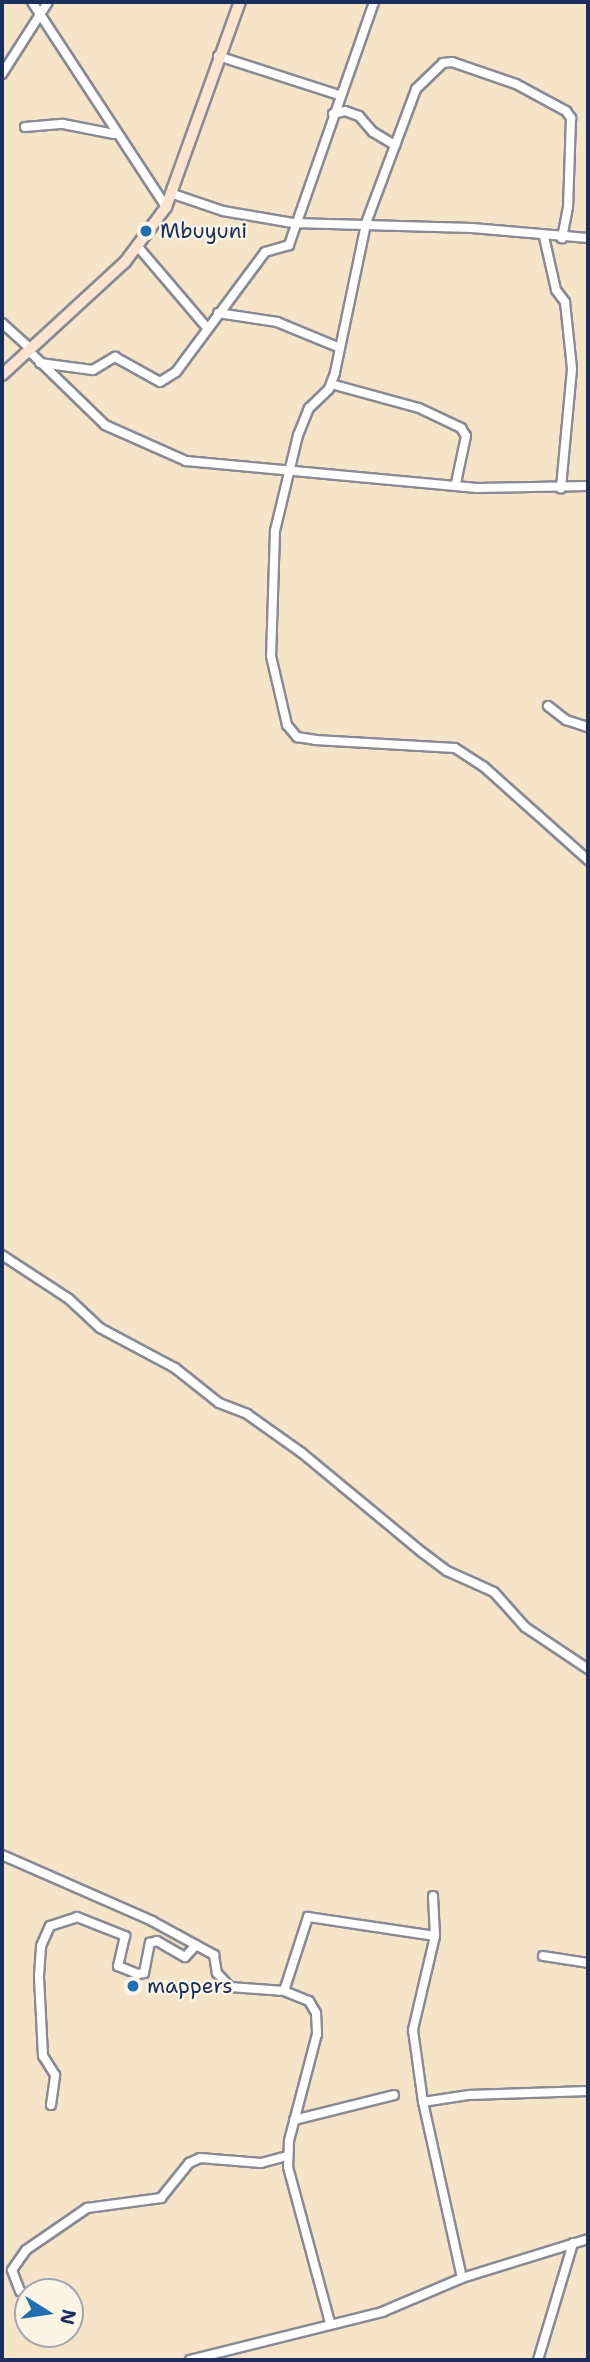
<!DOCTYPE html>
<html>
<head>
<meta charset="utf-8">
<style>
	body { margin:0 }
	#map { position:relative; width:590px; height:2362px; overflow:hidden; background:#f6e4c9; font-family:"Shantell Sans",sans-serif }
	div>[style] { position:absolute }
	.roads { filter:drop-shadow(2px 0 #888a94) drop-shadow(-2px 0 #888a94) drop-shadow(0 2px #888a94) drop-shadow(0 -2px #888a94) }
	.street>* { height:8px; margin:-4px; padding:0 4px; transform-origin:4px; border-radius:4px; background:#fff }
	.secondary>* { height:10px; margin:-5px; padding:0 5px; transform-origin:5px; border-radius:5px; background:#fde4d1 }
	.dots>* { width:19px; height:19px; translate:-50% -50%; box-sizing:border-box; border:4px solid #fcf5e5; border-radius:50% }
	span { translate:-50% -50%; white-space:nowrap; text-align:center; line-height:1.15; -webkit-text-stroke:5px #fcf5e5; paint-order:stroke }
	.poi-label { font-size:21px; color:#1b2f5e }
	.left { translate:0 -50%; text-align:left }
	.frame { position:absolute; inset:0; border:4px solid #1b2f5e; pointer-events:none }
	.north { position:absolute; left:14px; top:2278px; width:70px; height:70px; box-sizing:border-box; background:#fcf5e5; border:2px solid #a2a6af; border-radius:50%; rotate:102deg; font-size:19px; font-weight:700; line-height:28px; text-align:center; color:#1b2f5e }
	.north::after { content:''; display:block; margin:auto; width:24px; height:32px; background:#1f6fb2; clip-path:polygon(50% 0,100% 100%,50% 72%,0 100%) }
</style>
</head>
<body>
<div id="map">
	<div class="roads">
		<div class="street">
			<i style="left:32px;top:2px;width:245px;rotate:56.8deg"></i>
			<i style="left:218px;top:56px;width:127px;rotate:17.9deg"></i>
			<i style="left:2px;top:74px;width:85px;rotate:-57.4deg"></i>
			<i style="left:333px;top:114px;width:12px;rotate:-14deg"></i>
			<i style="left:345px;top:111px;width:15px;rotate:20deg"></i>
			<i style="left:359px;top:116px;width:21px;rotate:49deg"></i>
			<i style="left:373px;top:132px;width:26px;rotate:31deg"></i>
			<i style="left:25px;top:127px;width:38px;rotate:-5deg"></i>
			<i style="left:63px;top:124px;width:52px;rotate:11.1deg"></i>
			<i style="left:173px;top:194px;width:53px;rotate:18.8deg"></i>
			<i style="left:223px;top:211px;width:71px;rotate:9.7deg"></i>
			<i style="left:293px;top:223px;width:179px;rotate:1.6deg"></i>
			<i style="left:472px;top:228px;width:116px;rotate:4.9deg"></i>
			<i style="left:366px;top:223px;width:143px;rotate:-69.5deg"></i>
			<i style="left:416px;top:89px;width:37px;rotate:-44deg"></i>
			<i style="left:443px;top:63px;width:9px;rotate:-6deg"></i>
			<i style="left:452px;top:62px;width:68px;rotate:19deg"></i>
			<i style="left:516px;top:84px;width:57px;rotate:28.4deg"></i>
			<i style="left:566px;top:111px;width:9px;rotate:54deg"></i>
			<i style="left:571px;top:118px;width:89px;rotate:91.9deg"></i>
			<i style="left:568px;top:207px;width:32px;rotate:101deg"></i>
			<i style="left:366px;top:224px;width:152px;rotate:101.8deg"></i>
			<i style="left:335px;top:373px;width:17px;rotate:111deg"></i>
			<i style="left:329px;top:389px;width:28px;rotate:136deg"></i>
			<i style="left:309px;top:408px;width:29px;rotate:112deg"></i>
			<i style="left:298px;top:435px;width:99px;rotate:103.5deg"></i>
			<i style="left:275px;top:531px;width:125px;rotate:91.8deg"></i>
			<i style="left:271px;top:656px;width:71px;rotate:76.9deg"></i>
			<i style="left:287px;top:725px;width:16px;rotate:50deg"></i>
			<i style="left:297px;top:737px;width:18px;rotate:9deg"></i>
			<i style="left:315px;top:740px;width:140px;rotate:3.3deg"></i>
			<i style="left:455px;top:748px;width:35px;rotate:33deg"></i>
			<i style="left:484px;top:767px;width:140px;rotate:41.8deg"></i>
			<i style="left:544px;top:237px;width:54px;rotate:77.2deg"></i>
			<i style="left:556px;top:290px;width:15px;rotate:53deg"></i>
			<i style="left:565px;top:302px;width:67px;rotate:84deg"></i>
			<i style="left:572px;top:369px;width:120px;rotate:95.3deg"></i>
			<i style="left:139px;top:248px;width:105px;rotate:49.6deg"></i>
			<i style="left:218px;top:313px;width:60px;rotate:8.7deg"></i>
			<i style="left:277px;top:322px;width:68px;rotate:22.4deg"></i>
			<i style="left:2px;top:323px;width:38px;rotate:42deg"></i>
			<i style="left:29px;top:351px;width:106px;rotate:44.2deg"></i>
			<i style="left:105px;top:425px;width:89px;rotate:24deg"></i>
			<i style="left:186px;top:461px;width:292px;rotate:5.3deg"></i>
			<i style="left:477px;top:488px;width:111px;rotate:-1deg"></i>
			<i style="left:40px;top:363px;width:53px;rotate:7.5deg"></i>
			<i style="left:93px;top:370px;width:26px;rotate:-31deg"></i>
			<i style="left:115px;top:357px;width:51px;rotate:29.1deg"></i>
			<i style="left:160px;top:382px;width:19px;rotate:-32deg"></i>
			<i style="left:176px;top:372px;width:149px;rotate:-53.4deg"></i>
			<i style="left:265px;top:252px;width:25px;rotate:-16deg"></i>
			<i style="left:289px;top:245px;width:257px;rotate:-70.7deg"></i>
			<i style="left:331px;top:384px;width:91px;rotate:15.3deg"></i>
			<i style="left:419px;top:408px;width:47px;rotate:25.5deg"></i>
			<i style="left:461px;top:428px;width:9px;rotate:58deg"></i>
			<i style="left:466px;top:436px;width:48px;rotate:102deg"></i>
			<i style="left:548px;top:706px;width:23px;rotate:38deg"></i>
			<i style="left:566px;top:720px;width:23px;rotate:18deg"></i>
			<i style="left:2px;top:1255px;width:80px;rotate:33.3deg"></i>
			<i style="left:69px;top:1299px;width:42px;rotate:43.1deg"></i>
			<i style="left:100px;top:1328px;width:85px;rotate:28.1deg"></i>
			<i style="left:175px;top:1368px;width:56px;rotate:38.5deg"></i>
			<i style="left:219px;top:1403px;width:30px;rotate:21deg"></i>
			<i style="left:247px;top:1414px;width:67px;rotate:35.3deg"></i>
			<i style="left:302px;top:1453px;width:157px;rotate:39.6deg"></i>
			<i style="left:423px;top:1553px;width:30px;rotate:37deg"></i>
			<i style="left:447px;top:1571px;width:51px;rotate:24.1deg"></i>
			<i style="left:494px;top:1592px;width:47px;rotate:48.5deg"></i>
			<i style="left:525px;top:1627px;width:76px;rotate:33.7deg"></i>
			<i style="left:2px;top:1855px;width:164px;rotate:23.7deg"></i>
			<i style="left:152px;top:1921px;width:71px;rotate:28.7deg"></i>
			<i style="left:214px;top:1955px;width:18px;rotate:81deg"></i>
			<i style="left:217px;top:1973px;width:19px;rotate:47deg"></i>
			<i style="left:230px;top:1987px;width:54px;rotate:4.2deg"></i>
			<i style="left:284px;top:1991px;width:27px;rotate:22deg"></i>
			<i style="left:309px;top:2001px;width:14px;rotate:60deg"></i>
			<i style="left:316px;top:2013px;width:21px;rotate:87deg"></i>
			<i style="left:317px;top:2034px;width:111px;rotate:104.7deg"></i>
			<i style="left:289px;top:2141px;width:26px;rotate:92deg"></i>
			<i style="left:288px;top:2167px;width:162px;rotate:74.9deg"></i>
			<i style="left:433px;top:1896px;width:40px;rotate:87.1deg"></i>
			<i style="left:435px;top:1936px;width:97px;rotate:103.2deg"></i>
			<i style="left:413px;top:2030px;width:73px;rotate:82.1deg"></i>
			<i style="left:423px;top:2102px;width:180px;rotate:77.5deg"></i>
			<i style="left:543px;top:1956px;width:46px;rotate:8.8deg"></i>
			<i style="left:284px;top:1991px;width:78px;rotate:-72deg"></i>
			<i style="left:308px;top:1917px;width:128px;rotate:8.5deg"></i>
			<i style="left:423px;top:2102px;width:47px;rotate:-8.7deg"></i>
			<i style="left:469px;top:2095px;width:119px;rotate:-1.9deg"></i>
			<i style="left:51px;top:2105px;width:30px;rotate:-82deg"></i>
			<i style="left:55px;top:2075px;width:22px;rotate:-122deg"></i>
			<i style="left:43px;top:2056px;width:80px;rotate:-92.9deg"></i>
			<i style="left:39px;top:1976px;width:30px;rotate:-86deg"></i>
			<i style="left:41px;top:1946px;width:22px;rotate:-66deg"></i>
			<i style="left:50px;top:1926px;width:28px;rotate:-18deg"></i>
			<i style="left:77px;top:1917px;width:52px;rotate:21.6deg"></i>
			<i style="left:125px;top:1936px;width:31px;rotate:103deg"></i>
			<i style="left:118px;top:1966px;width:22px;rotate:22deg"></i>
			<i style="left:138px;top:1974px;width:6px;rotate:-9deg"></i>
			<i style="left:144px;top:1973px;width:31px;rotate:-79deg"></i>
			<i style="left:150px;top:1943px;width:7px;rotate:-16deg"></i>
			<i style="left:157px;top:1941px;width:32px;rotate:30deg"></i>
			<i style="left:185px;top:1957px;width:16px;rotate:-47deg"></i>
			<i style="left:294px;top:2120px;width:103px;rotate:-14deg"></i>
			<i style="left:28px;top:2296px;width:9px;rotate:-148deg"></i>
			<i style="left:20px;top:2291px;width:22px;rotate:-111deg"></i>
			<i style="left:12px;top:2270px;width:24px;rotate:-55deg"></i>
			<i style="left:26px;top:2250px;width:74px;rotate:-34.5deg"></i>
			<i style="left:87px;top:2208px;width:75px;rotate:-7.7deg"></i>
			<i style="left:161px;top:2198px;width:45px;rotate:-51.3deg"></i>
			<i style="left:189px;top:2163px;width:12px;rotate:-24deg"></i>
			<i style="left:200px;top:2158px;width:61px;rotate:4.7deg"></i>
			<i style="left:261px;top:2163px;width:28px;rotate:-15deg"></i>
			<i style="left:190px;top:2360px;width:198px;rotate:-14deg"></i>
			<i style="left:382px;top:2312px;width:87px;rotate:-23deg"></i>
			<i style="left:462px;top:2278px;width:132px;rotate:-17.2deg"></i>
			<i style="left:538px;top:2360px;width:122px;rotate:-73.3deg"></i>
		</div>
		<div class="secondary">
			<i style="left:2px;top:375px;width:167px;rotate:-42.6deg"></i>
			<i style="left:125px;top:262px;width:69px;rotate:-53.3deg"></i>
			<i style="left:166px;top:207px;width:218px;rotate:-70.2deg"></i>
		</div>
	</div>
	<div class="dots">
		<i style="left:146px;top:231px;background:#1f6fb2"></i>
		<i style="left:133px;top:1986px;background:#1f6fb2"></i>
	</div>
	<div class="poi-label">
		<span class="left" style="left:160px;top:231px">Mbuyuni</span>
		<span class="left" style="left:147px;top:1986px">mappers</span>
	</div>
	<div class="frame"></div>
	<div class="north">N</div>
</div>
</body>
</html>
